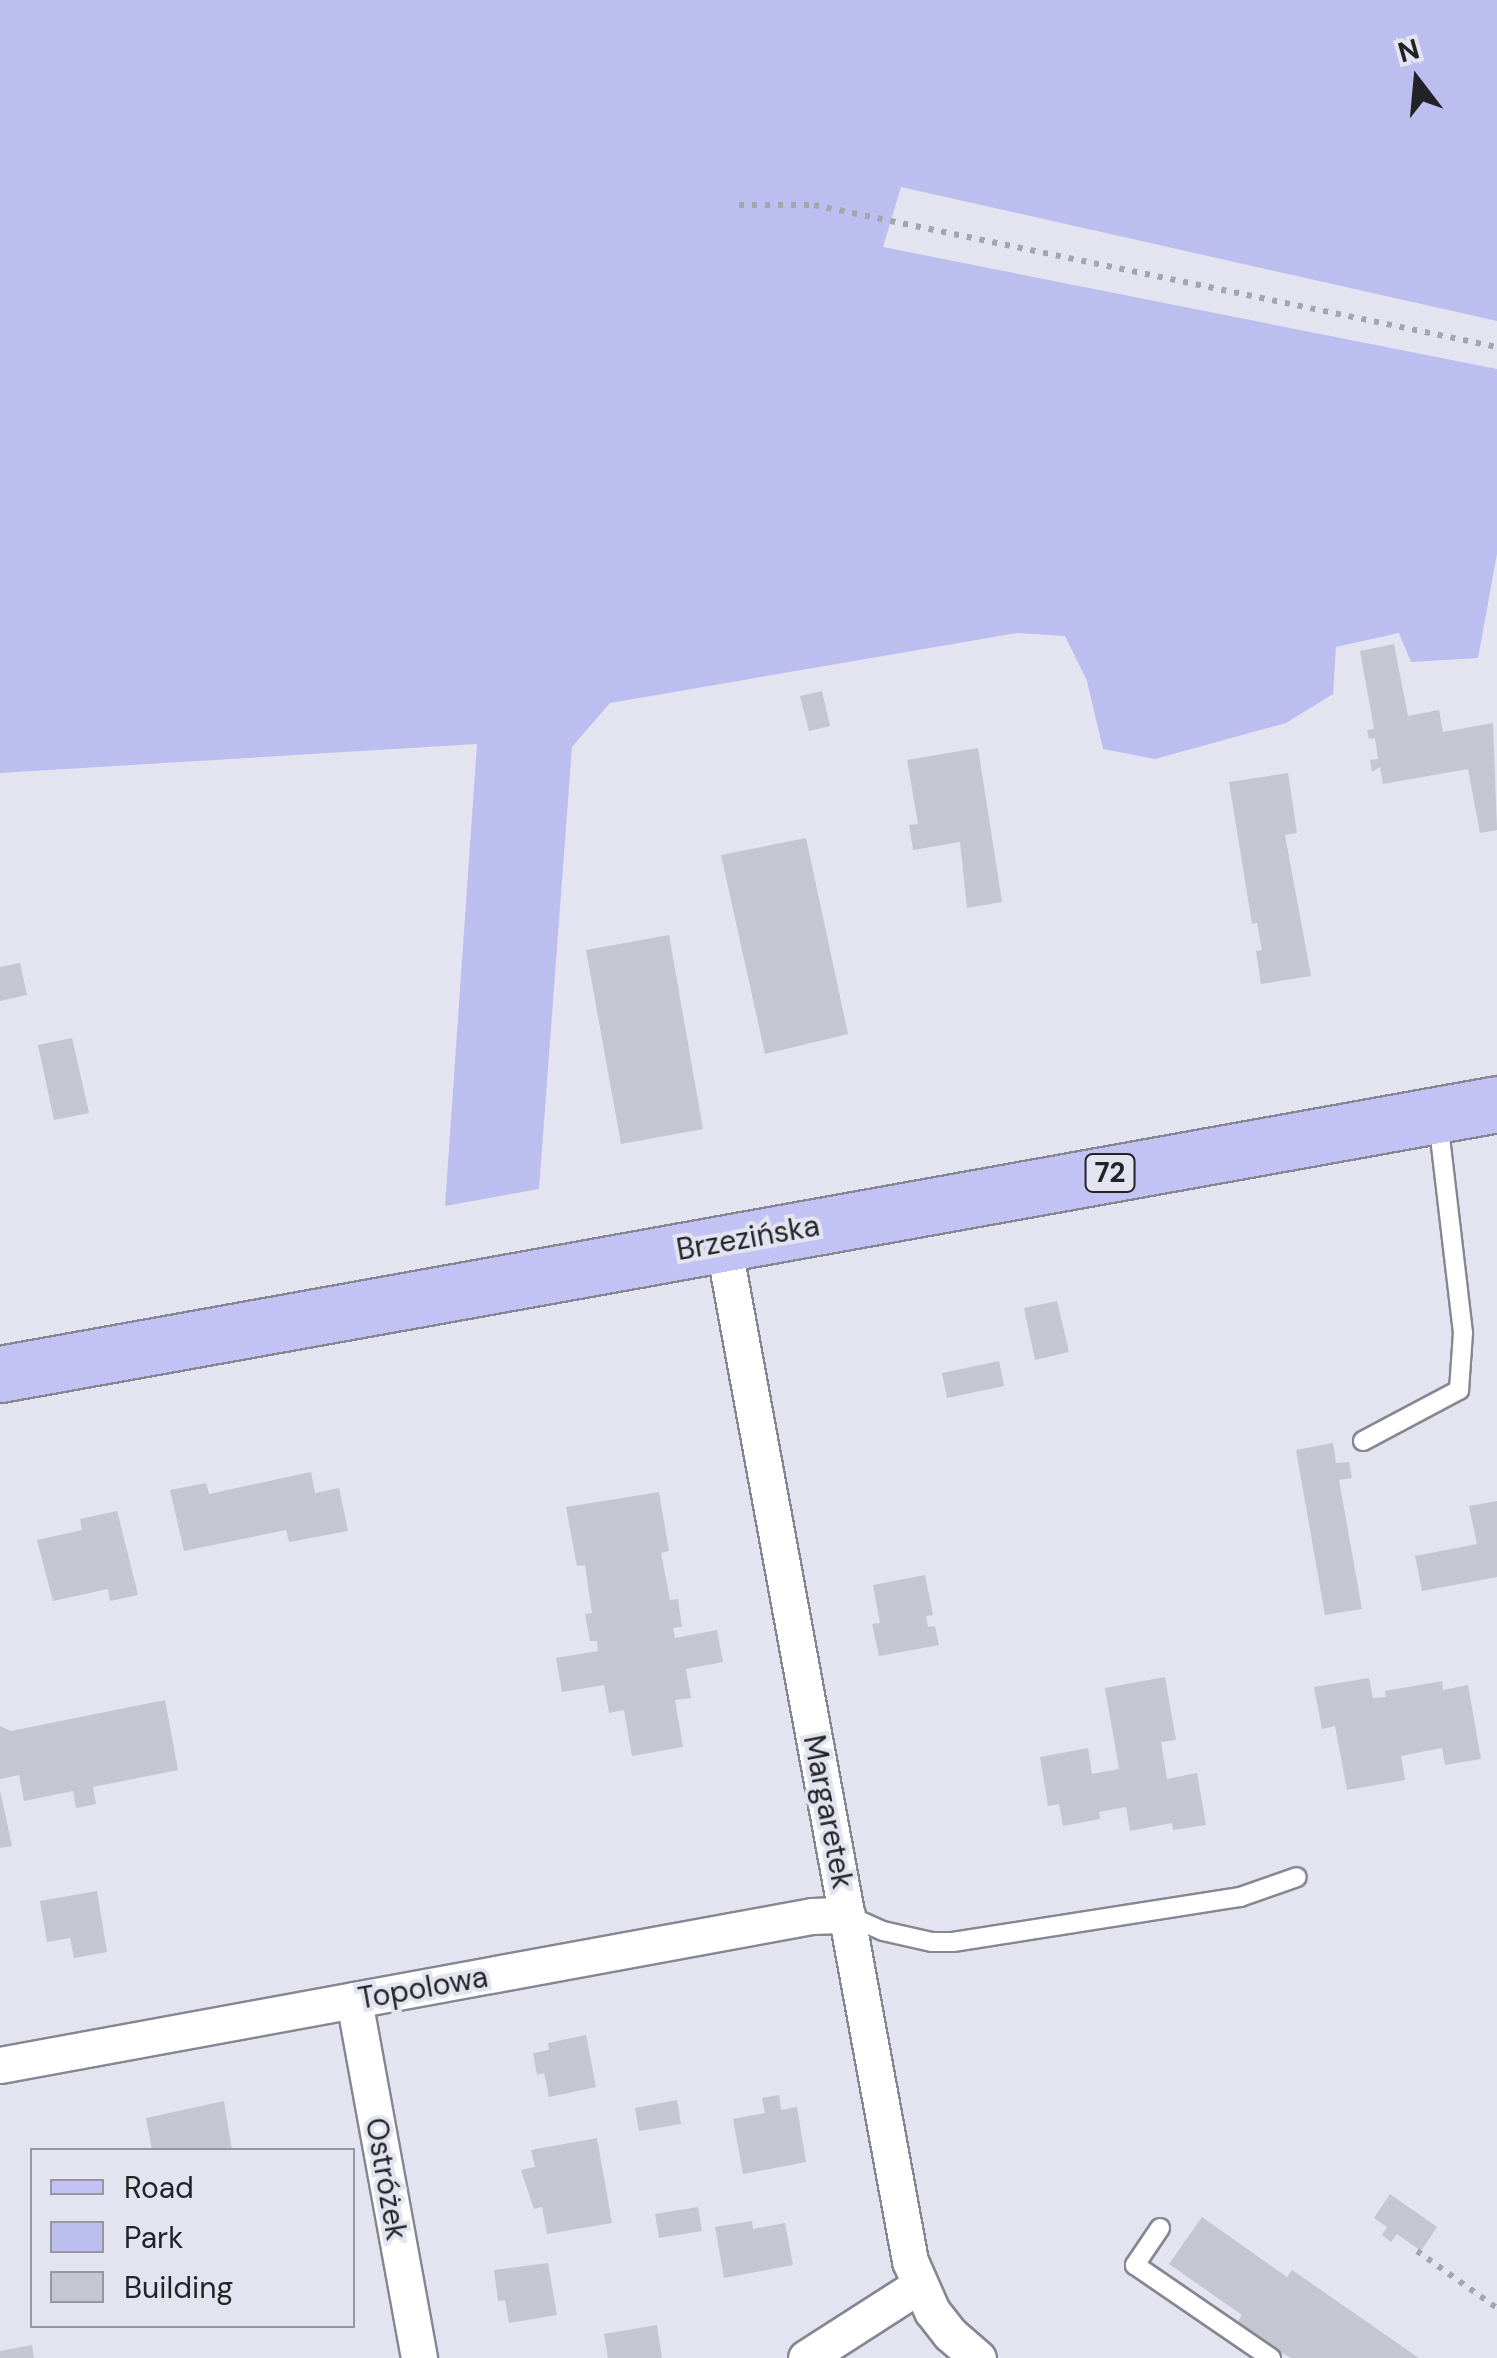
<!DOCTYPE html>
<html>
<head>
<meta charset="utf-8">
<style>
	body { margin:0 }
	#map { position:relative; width:1497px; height:2358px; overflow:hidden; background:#e3e4f0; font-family:"DM Sans",sans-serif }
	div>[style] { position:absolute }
	.green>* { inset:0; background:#bdbef0 }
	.building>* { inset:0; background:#c5c6d2 }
	.path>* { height:6px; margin-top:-3px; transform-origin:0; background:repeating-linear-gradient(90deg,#a4a5ae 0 5px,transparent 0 13px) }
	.roads { filter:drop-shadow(2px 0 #878793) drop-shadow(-2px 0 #878793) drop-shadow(0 2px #878793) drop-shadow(0 -2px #878793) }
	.lane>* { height:18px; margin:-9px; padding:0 9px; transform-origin:9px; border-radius:9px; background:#fff }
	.street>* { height:35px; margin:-17.5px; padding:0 17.5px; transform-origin:17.5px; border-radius:17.5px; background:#fff }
	.primary>* { height:55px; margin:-27.5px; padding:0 27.5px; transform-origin:27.5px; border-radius:27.5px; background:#c2c2f5 }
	span { translate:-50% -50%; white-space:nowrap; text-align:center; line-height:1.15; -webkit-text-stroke:8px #e3e4f0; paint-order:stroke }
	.shield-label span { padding:2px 8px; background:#e3e4f0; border:2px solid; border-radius:8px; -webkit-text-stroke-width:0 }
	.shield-label { font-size:28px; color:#232327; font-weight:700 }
	.street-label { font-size:30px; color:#232327 }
	.legend { position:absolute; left:30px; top:2148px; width:325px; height:180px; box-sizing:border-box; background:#e3e4f0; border:2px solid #9697a0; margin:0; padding:12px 18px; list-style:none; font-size:30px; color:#232327 }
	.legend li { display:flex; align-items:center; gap:20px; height:50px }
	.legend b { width:50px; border:2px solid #9697a0 }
	.north { position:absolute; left:1367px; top:30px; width:100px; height:100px; -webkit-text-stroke:8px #e3e4f0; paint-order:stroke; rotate:344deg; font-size:28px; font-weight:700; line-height:40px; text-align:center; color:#232327 }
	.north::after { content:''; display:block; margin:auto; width:35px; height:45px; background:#232327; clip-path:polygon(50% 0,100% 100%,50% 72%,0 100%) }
</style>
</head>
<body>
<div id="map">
	<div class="green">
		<i style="clip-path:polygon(0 0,1497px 0,1497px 321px,901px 187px,883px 247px,1497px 369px,1497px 554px,1478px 658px,1411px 662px,1399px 633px,1336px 647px,1333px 694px,1286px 723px,1155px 759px,1103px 749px,1087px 681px,1065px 636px,1017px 633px,610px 703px,572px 747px,539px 1189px,445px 1206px,477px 744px,0 773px)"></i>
	</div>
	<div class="building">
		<i style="clip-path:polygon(1394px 644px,1408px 716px,1439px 710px,1443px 732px,1493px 723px,1497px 830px,1480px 833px,1468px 769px,1383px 784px,1380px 767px,1372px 772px,1370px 760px,1378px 759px,1375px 738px,1369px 739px,1367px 730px,1374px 729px,1360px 651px)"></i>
		<i style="clip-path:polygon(822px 691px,830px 726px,809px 731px,800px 696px)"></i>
		<i style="clip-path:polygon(978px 748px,1002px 902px,967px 908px,960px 842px,913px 850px,909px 825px,918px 824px,907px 760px)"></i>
		<i style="clip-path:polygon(1288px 773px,1297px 833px,1285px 835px,1311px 976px,1261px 984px,1256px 951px,1262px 950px,1257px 923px,1252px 924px,1229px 782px)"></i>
		<i style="clip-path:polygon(806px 838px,848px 1034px,765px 1054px,721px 855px)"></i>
		<i style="clip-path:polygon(669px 935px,703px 1129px,621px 1144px,586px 950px)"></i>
		<i style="clip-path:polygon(20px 963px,27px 995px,0 1001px,0 967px)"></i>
		<i style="clip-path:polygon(72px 1038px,89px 1113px,54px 1120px,38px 1045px)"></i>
		<i style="clip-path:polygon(1057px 1301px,1069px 1352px,1035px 1360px,1024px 1308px)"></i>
		<i style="clip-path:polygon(999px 1361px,1004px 1386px,947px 1398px,942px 1373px)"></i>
		<i style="clip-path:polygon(1333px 1443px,1336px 1463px,1349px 1462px,1352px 1478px,1339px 1480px,1362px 1609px,1325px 1615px,1296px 1450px)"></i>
		<i style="clip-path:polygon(311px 1472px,315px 1493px,339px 1488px,348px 1531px,289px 1542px,286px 1530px,184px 1551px,170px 1490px,206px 1483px,209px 1494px)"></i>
		<i style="clip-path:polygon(659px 1492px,669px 1551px,661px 1553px,670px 1600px,678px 1599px,682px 1627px,673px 1628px,675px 1638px,717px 1630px,723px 1662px,686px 1669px,691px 1698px,675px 1700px,683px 1747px,632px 1756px,624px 1710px,609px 1713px,604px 1685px,562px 1692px,556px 1658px,598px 1651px,597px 1641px,590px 1641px,585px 1614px,592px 1613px,585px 1565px,577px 1566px,566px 1507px)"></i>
		<i style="clip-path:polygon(1497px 1501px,1497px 1577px,1422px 1591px,1415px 1556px,1477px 1544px,1469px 1506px)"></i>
		<i style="clip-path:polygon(117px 1511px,138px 1595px,110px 1601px,108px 1589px,53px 1601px,37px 1540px,82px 1530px,80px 1519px)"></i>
		<i style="clip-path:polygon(925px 1575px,933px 1615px,926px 1616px,928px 1627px,935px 1626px,939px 1645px,879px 1656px,872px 1624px,880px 1623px,873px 1585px)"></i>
		<i style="clip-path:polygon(1165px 1677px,1176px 1740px,1161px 1742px,1167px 1779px,1197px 1773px,1206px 1825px,1173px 1830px,1172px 1823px,1130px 1831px,1126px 1807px,1099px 1812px,1100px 1819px,1063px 1826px,1059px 1804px,1048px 1806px,1040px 1757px,1088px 1748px,1092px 1774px,1119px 1769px,1105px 1688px)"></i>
		<i style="clip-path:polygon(1369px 1678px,1373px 1698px,1386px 1697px,1385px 1691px,1442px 1681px,1443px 1690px,1468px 1685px,1481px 1759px,1445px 1765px,1442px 1748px,1401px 1756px,1405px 1780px,1347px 1790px,1335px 1726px,1322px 1729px,1314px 1687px)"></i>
		<i style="clip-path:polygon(165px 1700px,178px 1770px,93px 1787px,96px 1804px,76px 1808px,73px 1791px,24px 1801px,19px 1775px,0 1779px,0 1726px,11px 1731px)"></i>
		<i style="clip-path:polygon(0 1790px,12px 1846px,0 1848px)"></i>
		<i style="clip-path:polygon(97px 1891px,107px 1952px,74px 1958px,70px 1938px,47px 1942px,40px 1901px)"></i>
		<i style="clip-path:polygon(586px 2035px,596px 2087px,549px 2097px,544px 2073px,537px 2075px,533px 2053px,549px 2050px,548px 2043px)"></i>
		<i style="clip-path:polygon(779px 2095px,781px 2110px,797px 2107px,806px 2162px,743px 2174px,733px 2119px,765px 2113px,762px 2098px)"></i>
		<i style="clip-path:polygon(677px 2100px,681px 2124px,639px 2131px,635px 2108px)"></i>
		<i style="clip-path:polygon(224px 2101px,232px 2150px,152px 2150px,146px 2118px)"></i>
		<i style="clip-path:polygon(597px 2138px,612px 2223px,547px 2234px,542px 2207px,534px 2209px,521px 2170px,535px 2167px,531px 2150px)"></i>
		<i style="clip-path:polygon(1390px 2194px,1437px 2227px,1421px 2251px,1397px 2234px,1391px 2242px,1382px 2235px,1387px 2227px,1374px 2218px)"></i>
		<i style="clip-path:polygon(698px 2207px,702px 2231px,659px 2238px,655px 2214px)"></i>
		<i style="clip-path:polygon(1202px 2217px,1287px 2277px,1292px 2270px,1419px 2358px,1291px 2358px,1250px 2334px,1236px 2324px,1242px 2315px,1169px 2264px)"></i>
		<i style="clip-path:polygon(752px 2221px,753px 2229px,785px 2223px,793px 2265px,724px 2278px,715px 2227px)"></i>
		<i style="clip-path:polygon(548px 2263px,557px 2315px,509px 2323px,505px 2300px,498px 2301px,494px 2270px)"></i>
		<i style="clip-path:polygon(657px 2325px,662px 2358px,608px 2358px,604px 2334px)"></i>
		<i style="clip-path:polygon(32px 2345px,34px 2358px,0 2358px,0 2351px)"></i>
	</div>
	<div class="path">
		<i style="left:739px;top:205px;width:75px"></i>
		<i style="left:814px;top:205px;width:698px;rotate:11.74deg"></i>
		<i style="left:1417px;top:2251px;width:98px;rotate:35.5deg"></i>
	</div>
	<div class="roads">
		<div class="lane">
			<i style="left:1363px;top:1441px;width:109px;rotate:-28deg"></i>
			<i style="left:1459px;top:1390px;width:57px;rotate:-86deg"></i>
			<i style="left:1463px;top:1333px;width:214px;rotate:-96.7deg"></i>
			<i style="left:847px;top:1915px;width:39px;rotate:24deg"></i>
			<i style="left:883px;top:1931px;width:50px;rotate:12.7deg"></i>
			<i style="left:932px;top:1942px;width:21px"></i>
			<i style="left:953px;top:1942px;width:291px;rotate:-8.9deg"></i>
			<i style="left:1240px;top:1897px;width:60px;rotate:-19.3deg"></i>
			<i style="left:1160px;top:2228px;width:45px;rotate:124deg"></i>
			<i style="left:1135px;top:2265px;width:165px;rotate:34.4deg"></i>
		</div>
		<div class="street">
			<i style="left:723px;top:1243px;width:1035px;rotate:79.59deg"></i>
			<i style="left:910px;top:2261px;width:55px;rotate:66.3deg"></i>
			<i style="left:932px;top:2311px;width:29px;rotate:52deg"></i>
			<i style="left:950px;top:2334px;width:37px;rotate:41deg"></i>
			<i style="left:354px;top:2000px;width:364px;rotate:79.7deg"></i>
			<i style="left:0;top:2065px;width:826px;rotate:-10.4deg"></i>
			<i style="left:812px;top:1916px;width:35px;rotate:-2deg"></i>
			<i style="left:806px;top:2358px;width:133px;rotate:-32.7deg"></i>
		</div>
		<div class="primary">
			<i style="left:0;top:1374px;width:1521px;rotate:-10.22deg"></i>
		</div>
	</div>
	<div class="shield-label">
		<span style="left:1110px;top:1173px">72</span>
	</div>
	<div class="street-label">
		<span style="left:748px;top:1238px;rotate:-10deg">Brzezińska</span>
		<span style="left:828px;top:1812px;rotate:79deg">Margaretek</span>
		<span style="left:423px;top:1988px;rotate:-10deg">Topolowa</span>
		<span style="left:386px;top:2179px;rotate:80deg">Ostróżek</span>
	</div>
	<ul class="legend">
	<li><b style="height:12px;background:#c2c2f5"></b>Road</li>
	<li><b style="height:28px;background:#bdbef0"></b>Park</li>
	<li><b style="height:28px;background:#c5c6d2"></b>Building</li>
	</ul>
	<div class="north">N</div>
</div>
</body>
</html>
